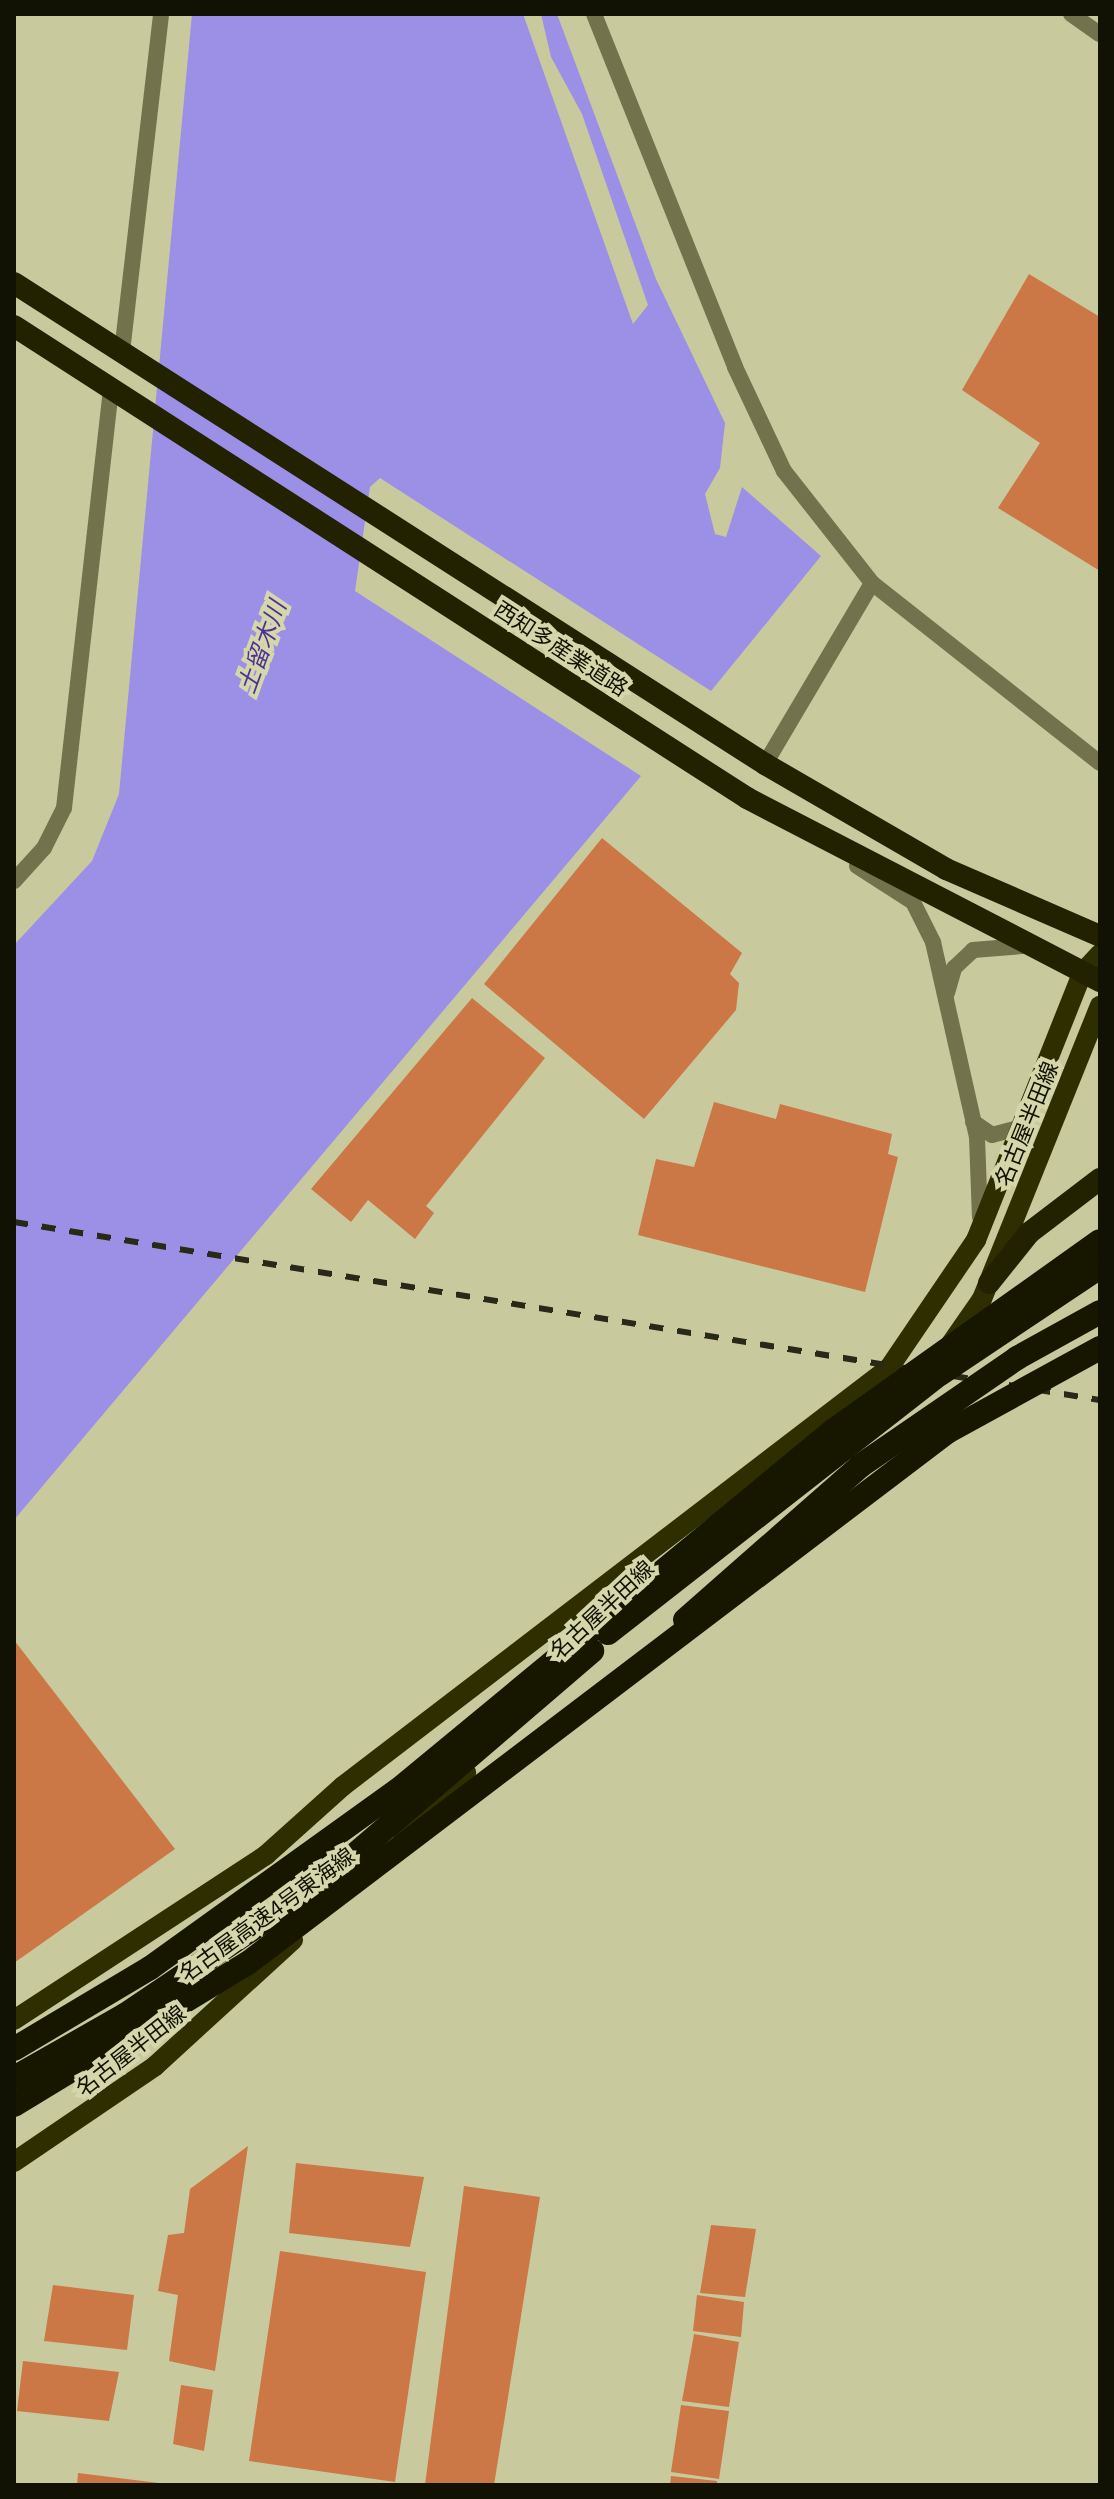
<!DOCTYPE html>
<html>
<head>
<meta charset="utf-8">
<style>
	body { margin:0 }
	#map { position:relative; width:1114px; height:2499px; overflow:hidden; background:#c8ca9e; font-family:Arial,"Noto Sans JP",sans-serif }
	div>[style] { position:absolute }
	.water>* { inset:0; background:#9c90e6 }
	.building>* { inset:0; background:#cb7746 }
	.minor>* { height:16px; margin:-8px; padding:0 8px; transform-origin:8px; border-radius:8px; background:#72734c }
	.tertiary>* { height:16px; margin:-8px; padding:0 8px; transform-origin:8px; border-radius:8px; background:#72734c }
	.primary>* { height:20px; margin:-10px; padding:0 10px; transform-origin:10px; border-radius:10px; background:#2e2e00 }
	.trunk>* { height:22px; margin:-11px; padding:0 11px; transform-origin:11px; border-radius:11px; background:#220 }
	.motorway>* { height:24px; margin:-12px; padding:0 12px; transform-origin:12px; border-radius:12px; background:#171700 }
	.rail>* { height:6px; margin-top:-3px; transform-origin:0; background:repeating-linear-gradient(90deg,#282916 0 14px,transparent 0 28px) }
	.motorway-bridge>* { height:24px; margin:-12px; padding:0 12px; transform-origin:12px; border-radius:12px; background:#171700 }
	span { translate:-50% -50%; white-space:nowrap; text-align:center; line-height:1.15; -webkit-text-stroke:8px #d5d7ab; paint-order:stroke }
	.street-label { font-size:22px; color:#111203 }
	.water-label { font-size:24px; color:#4b3295; font-style:italic }
	.frame { position:absolute; inset:0; border:16px solid #111203; pointer-events:none }
</style>
</head>
<body>
<div id="map">
	<div class="water">
		<i style="clip-path:polygon(192px 14px,523px 14px,633px 324px,648px 305px,582px 114px,551px 57px,541px 14px,557px 14px,656px 279px,725px 423px,720px 468px,705px 494px,715px 534px,726px 537px,742px 487px,821px 556px,711px 691px,380px 478px,370px 487px,355px 591px,641px 776px,14px 1520px,14px 945px,92px 861px,119px 794px)"></i>
	</div>
	<div class="building">
		<i style="clip-path:polygon(1029px 274px,1100px 317px,1100px 571px,998px 508px,1040px 443px,962px 390px)"></i>
		<i style="clip-path:polygon(602px 838px,742px 953px,730px 974px,739px 983px,736px 1010px,644px 1119px,484px 984px)"></i>
		<i style="clip-path:polygon(472px 998px,545px 1058px,426px 1206px,434px 1213px,415px 1239px,368px 1200px,351px 1222px,311px 1189px)"></i>
		<i style="clip-path:polygon(714px 1102px,776px 1119px,780px 1104px,892px 1134px,888px 1154px,898px 1157px,865px 1292px,638px 1235px,656px 1159px,694px 1167px)"></i>
		<i style="clip-path:polygon(14px 1640px,175px 1849px,14px 1963px)"></i>
		<i style="clip-path:polygon(248px 2146px,215px 2371px,169px 2361px,178px 2295px,158px 2291px,168px 2235px,184px 2233px,190px 2189px)"></i>
		<i style="clip-path:polygon(296px 2163px,424px 2177px,410px 2247px,289px 2233px)"></i>
		<i style="clip-path:polygon(464px 2186px,540px 2197px,494px 2485px,425px 2485px)"></i>
		<i style="clip-path:polygon(711px 2225px,756px 2229px,745px 2297px,700px 2293px)"></i>
		<i style="clip-path:polygon(280px 2251px,426px 2272px,395px 2482px,249px 2461px)"></i>
		<i style="clip-path:polygon(53px 2285px,134px 2295px,127px 2350px,44px 2341px)"></i>
		<i style="clip-path:polygon(697px 2295px,744px 2302px,741px 2337px,693px 2331px)"></i>
		<i style="clip-path:polygon(694px 2334px,739px 2342px,729px 2407px,682px 2401px)"></i>
		<i style="clip-path:polygon(23px 2361px,119px 2372px,109px 2421px,17px 2411px)"></i>
		<i style="clip-path:polygon(181px 2385px,213px 2390px,204px 2451px,173px 2444px)"></i>
		<i style="clip-path:polygon(681px 2405px,729px 2411px,719px 2479px,671px 2472px)"></i>
		<i style="clip-path:polygon(78px 2473px,159px 2483px,158px 2485px,77px 2485px)"></i>
		<i style="clip-path:polygon(671px 2476px,717px 2481px,717px 2485px,670px 2485px)"></i>
	</div>
	<div class="minor">
		<i style="left:594px;top:14px;width:380px;rotate:68.2deg"></i>
		<i style="left:735px;top:367px;width:115px;rotate:64.8deg"></i>
		<i style="left:784px;top:471px;width:142px;rotate:51.8deg"></i>
		<i style="left:872px;top:583px;width:290px;rotate:38.3deg"></i>
		<i style="left:1071px;top:14px;width:35px;rotate:35deg"></i>
		<i style="left:122px;top:352px;width:340px;rotate:-83.4deg"></i>
		<i style="left:765px;top:764px;width:210px;rotate:-59.4deg"></i>
		<i style="left:14px;top:881px;width:45px;rotate:-47.7deg"></i>
		<i style="left:44px;top:848px;width:45px;rotate:-63.4deg"></i>
		<i style="left:64px;top:808px;width:422px;rotate:-83.6deg"></i>
	</div>
	<div class="tertiary">
		<i style="left:857px;top:866px;width:67px;rotate:32.7deg"></i>
		<i style="left:913px;top:902px;width:45px;rotate:63.4deg"></i>
		<i style="left:933px;top:942px;width:200px;rotate:77.3deg"></i>
		<i style="left:977px;top:1137px;width:80px;rotate:87.9deg"></i>
		<i style="left:947px;top:993px;width:26px;rotate:-74deg"></i>
		<i style="left:954px;top:968px;width:26px;rotate:-43deg"></i>
		<i style="left:973px;top:950px;width:50px;rotate:-4.6deg"></i>
		<i style="left:973px;top:1122px;width:23px;rotate:34deg"></i>
		<i style="left:992px;top:1135px;width:30px;rotate:-15deg"></i>
	</div>
	<div class="primary">
		<i style="left:950px;top:1345px;width:56px;rotate:-55.2deg"></i>
		<i style="left:982px;top:1299px;width:316px;rotate:-68.1deg"></i>
		<i style="left:403px;top:1834px;width:88px;rotate:-44.1deg"></i>
		<i style="left:14px;top:2020px;width:301px;rotate:-33.2deg"></i>
		<i style="left:266px;top:1855px;width:103px;rotate:-41.9deg"></i>
		<i style="left:343px;top:1786px;width:688px;rotate:-37.44deg"></i>
		<i style="left:889px;top:1368px;width:155px;rotate:-55.8deg"></i>
		<i style="left:976px;top:1240px;width:287px;rotate:-68.3deg"></i>
		<i style="left:1082px;top:973px;width:26px;rotate:-47deg"></i>
		<i style="left:14px;top:2162px;width:171px;rotate:-34.2deg"></i>
		<i style="left:155px;top:2066px;width:187px;rotate:-42.4deg"></i>
	</div>
	<div class="trunk">
		<i style="left:14px;top:283px;width:892px;rotate:32.64deg"></i>
		<i style="left:765px;top:764px;width:209px;rotate:30.1deg"></i>
		<i style="left:946px;top:869px;width:168px;rotate:23.5deg"></i>
		<i style="left:14px;top:326px;width:872px;rotate:32.78deg"></i>
		<i style="left:747px;top:798px;width:398px;rotate:27.4deg"></i>
		<i style="left:989px;top:1283px;width:64px;rotate:-51.3deg"></i>
		<i style="left:1029px;top:1233px;width:89px;rotate:-37.3deg"></i>
	</div>
	<div class="motorway">
		<i style="left:1017px;top:1358px;width:95px;rotate:-29deg"></i>
		<i style="left:685px;top:1620px;width:233px;rotate:-41.3deg"></i>
		<i style="left:14px;top:2049px;width:158px;rotate:-30.8deg"></i>
		<i style="left:150px;top:1968px;width:305px;rotate:-35.7deg"></i>
		<i style="left:14px;top:2078px;width:128px;rotate:-29.6deg"></i>
		<i style="left:125px;top:2015px;width:241px;rotate:-34deg"></i>
		<i style="left:325px;top:1880px;width:352px;rotate:-40.6deg"></i>
	</div>
	<div class="rail">
		<i style="left:14px;top:1222px;width:1100px;rotate:9.31deg"></i>
	</div>
	<div class="motorway-bridge">
		<i style="left:860px;top:1466px;width:191px;rotate:-34.5deg"></i>
		<i style="left:608px;top:1633px;width:421px;rotate:-38deg"></i>
		<i style="left:940px;top:1374px;width:192px;rotate:-33.8deg"></i>
		<i style="left:398px;top:1790px;width:565px;rotate:-39.55deg"></i>
		<i style="left:834px;top:1430px;width:326px;rotate:-35.4deg"></i>
		<i style="left:14px;top:2105px;width:274px;rotate:-31.3deg"></i>
		<i style="left:248px;top:1963px;width:878px;rotate:-37.22deg"></i>
		<i style="left:947px;top:1432px;width:175px;rotate:-28.8deg"></i>
	</div>
	<div class="street-label">
		<span style="left:561px;top:649px;rotate:33deg">西知多産業道路</span>
		<span style="left:1027px;top:1124px;rotate:-68deg">名古屋半田線</span>
		<span style="left:602px;top:1610px;rotate:-43deg">名古屋半田線</span>
		<span style="left:267px;top:1915px;rotate:-36deg">名古屋高速4号東海線</span>
		<span style="left:131px;top:2051px;rotate:-38deg">名古屋半田線</span>
	</div>
	<div class="water-label">
		<span style="left:262px;top:647px;rotate:-70deg">土留木川</span>
	</div>
	<div class="frame"></div>
</div>
</body>
</html>
